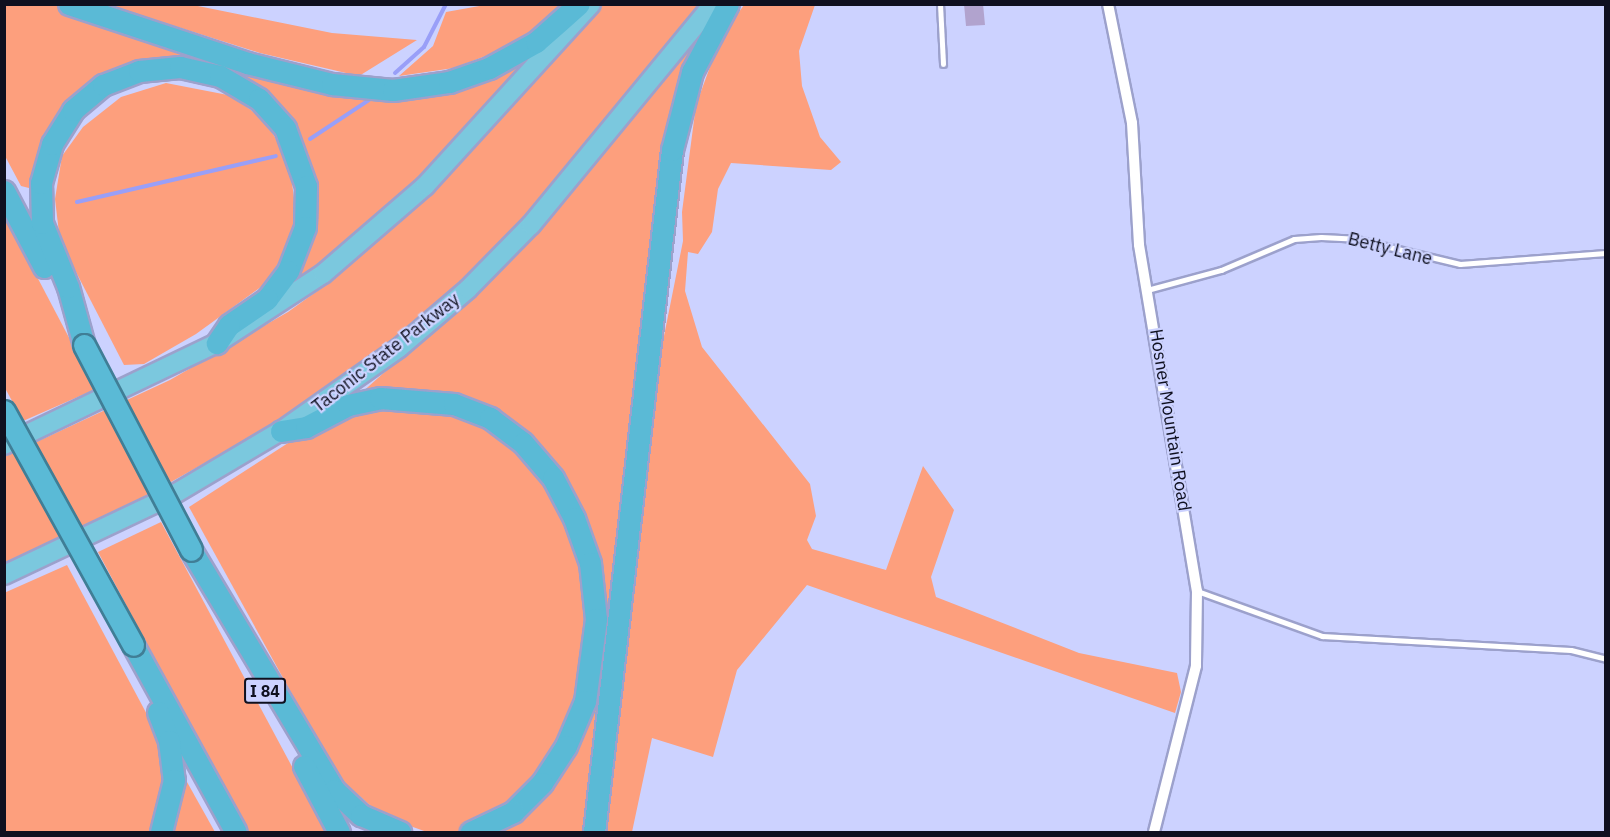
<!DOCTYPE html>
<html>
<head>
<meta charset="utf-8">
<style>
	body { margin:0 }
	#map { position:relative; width:1610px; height:837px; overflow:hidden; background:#ccd2ff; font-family:"IBM Plex Sans",sans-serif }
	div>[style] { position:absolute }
	.green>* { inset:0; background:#fd9f7d }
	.stream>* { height:4px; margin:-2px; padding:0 2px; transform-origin:2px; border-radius:2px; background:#999ff8 }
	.building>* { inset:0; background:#b1a3ce }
	.roads { filter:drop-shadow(2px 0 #9ca1cc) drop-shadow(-2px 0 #9ca1cc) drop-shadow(0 2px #9ca1cc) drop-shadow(0 -2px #9ca1cc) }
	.service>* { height:5px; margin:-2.5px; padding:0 2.5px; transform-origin:2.5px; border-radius:2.5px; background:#fff }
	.minor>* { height:10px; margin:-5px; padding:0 5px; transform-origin:5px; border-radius:5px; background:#fff }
	.trunk>* { height:18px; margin:-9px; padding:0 9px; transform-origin:9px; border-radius:9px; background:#7bc8de }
	.motorway>* { height:21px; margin:-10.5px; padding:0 10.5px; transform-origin:10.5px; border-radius:10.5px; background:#5abad6 }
	.bridges { filter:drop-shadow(2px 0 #407e96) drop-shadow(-2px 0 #407e96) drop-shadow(0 2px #407e96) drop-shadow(0 -2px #407e96) }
	.motorway-bridge>* { height:21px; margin:-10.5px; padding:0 10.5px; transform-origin:10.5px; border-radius:10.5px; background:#5abad6 }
	span { translate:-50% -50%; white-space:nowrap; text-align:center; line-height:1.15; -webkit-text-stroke:4.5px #ccd2ff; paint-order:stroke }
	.shield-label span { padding:2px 4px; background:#ccd2ff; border:2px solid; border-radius:4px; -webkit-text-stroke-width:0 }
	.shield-label { font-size:16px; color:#0f101f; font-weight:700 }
	.street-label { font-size:18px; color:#0f101f }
	.frame { position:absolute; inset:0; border:6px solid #0f101f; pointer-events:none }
</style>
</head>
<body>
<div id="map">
	<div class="green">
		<i style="clip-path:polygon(4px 5px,58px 5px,342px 91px,527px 57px,477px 121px,382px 217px,278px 299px,315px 184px,308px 153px,284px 112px,233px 73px,95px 84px,35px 183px,29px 188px,21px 186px,5px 156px)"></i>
		<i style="clip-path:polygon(108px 5px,193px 5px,332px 33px,417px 40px,359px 76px,260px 53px)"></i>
		<i style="clip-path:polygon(485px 5px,570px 5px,525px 41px,454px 68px,399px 76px,433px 46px,446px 12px)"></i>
		<i style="clip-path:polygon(603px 5px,705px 5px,549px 192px,473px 274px,361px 366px,293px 414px,92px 526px,5px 563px,4px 457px,170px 380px,288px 312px,338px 276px,470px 152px)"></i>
		<i style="clip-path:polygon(744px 5px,815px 5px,799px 51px,802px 86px,820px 137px,841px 162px,831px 170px,731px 163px,718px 189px,712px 232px,698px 254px,688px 252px,685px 291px,702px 347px,810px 484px,816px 516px,807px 540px,812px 549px,886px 570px,923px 466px,954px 510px,931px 577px,936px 597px,1079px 653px,1177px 673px,1181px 692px,1175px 713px,807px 585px,737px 670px,713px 757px,652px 738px,632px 832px,603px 832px,658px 366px,683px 241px,682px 212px,696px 105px,721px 37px)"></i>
		<i style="clip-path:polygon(716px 12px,680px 96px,589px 832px,486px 832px,518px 818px,599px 669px,573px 502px,483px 406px,435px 391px,359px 395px,523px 248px)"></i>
		<i style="clip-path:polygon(166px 83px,233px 96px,265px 121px,289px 160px,295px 206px,293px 240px,265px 284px,196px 334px,144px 364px,124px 365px,60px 241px,55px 199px,62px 156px,83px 127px,121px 97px)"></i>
		<i style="clip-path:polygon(4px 214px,96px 389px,23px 421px,5px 388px)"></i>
		<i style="clip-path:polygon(397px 402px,477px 418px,538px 466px,571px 523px,590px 608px,581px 698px,534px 784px,493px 820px,459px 831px,427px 832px,382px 816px,337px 776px,189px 507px,316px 425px,350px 409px)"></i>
		<i style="clip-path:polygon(161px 522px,327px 832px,248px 832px,236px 812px,98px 552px)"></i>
		<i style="clip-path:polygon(67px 565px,150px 720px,163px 754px,163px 806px,154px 832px,5px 832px,4px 593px)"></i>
		<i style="clip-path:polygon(181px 782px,187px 782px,215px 832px,170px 832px)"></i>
	</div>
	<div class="stream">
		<i style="left:395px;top:73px;width:39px;rotate:-42deg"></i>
		<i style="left:424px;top:47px;width:48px;rotate:-62.9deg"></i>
		<i style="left:310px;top:139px;width:71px;rotate:-33.5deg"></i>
		<i style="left:77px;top:202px;width:204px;rotate:-13deg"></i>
	</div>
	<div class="building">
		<i style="clip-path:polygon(964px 4px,983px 4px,985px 25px,966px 26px)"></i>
	</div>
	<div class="roads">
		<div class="service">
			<i style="left:940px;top:4px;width:60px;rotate:87.1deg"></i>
			<i style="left:1147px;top:290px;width:77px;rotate:-15.1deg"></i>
			<i style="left:1221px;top:270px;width:79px;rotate:-23deg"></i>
			<i style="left:1294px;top:239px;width:27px;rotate:-4deg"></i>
			<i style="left:1321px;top:237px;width:35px;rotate:3deg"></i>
			<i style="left:1356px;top:239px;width:107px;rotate:13.5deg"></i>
			<i style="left:1460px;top:264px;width:146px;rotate:-4.3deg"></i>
			<i style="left:1197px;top:591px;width:133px;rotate:19.8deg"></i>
			<i style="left:1322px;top:636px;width:249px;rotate:3.2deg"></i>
			<i style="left:1571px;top:650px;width:36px;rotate:14deg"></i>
		</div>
		<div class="minor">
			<i style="left:1108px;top:4px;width:121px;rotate:78.6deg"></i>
			<i style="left:1132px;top:123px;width:122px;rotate:86.7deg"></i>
			<i style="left:1139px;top:245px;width:351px;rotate:80.5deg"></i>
			<i style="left:1197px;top:591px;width:75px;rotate:90.8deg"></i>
			<i style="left:1196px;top:666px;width:171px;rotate:104.2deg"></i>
		</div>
		<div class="trunk">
			<i style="left:4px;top:445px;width:236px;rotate:-25.6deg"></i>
			<i style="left:217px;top:343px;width:126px;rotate:-33.1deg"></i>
			<i style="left:323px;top:274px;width:135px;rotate:-40.8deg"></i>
			<i style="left:425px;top:186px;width:246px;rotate:-47.6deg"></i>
			<i style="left:4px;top:575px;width:187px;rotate:-25.3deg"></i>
			<i style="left:173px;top:495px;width:126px;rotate:-30.7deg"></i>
			<i style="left:281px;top:431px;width:144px;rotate:-35.1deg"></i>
			<i style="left:399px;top:348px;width:91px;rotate:-40.5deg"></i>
			<i style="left:468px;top:289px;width:90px;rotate:-45.5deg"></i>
			<i style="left:531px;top:225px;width:286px;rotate:-50.5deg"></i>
		</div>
		<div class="motorway">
			<i style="left:69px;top:4px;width:188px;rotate:18.3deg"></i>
			<i style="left:247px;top:63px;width:88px;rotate:13.9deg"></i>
			<i style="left:332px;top:84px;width:61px;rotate:5.6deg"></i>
			<i style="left:393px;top:90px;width:57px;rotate:-8.1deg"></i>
			<i style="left:449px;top:82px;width:42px;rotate:-19.3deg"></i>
			<i style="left:489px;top:68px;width:54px;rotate:-29deg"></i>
			<i style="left:536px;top:42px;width:57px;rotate:-41.5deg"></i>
			<i style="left:4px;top:191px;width:86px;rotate:62.2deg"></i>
			<i style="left:84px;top:345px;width:60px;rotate:-105.4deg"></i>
			<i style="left:68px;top:287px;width:69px;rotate:-112.1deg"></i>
			<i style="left:42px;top:223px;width:40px;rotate:-91.4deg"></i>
			<i style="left:41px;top:183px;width:41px;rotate:-74.2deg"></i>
			<i style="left:52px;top:144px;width:40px;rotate:-58deg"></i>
			<i style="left:73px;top:110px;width:39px;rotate:-40deg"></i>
			<i style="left:103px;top:85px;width:39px;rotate:-21deg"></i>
			<i style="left:139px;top:71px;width:41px;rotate:-5.6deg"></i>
			<i style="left:180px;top:67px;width:41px;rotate:12.7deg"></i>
			<i style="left:220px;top:76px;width:45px;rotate:30.5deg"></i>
			<i style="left:259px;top:99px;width:39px;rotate:48deg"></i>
			<i style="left:285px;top:128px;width:62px;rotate:70.1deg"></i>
			<i style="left:306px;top:186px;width:41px;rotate:91.4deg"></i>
			<i style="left:305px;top:227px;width:47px;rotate:111.1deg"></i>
			<i style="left:288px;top:271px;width:35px;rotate:127deg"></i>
			<i style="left:267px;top:299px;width:46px;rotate:145.6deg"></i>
			<i style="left:229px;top:325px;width:22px;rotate:124deg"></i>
			<i style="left:281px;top:431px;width:25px;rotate:-9deg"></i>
			<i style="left:306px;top:427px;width:47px;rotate:-27.6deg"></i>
			<i style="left:348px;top:405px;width:33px;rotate:-12deg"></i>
			<i style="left:380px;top:398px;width:74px;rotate:4.6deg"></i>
			<i style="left:454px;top:404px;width:39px;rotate:21deg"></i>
			<i style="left:490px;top:418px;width:41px;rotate:37.1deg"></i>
			<i style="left:523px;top:443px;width:46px;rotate:49.4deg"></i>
			<i style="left:553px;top:478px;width:45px;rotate:62.3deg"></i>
			<i style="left:574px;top:518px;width:48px;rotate:70.4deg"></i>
			<i style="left:590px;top:563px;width:56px;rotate:83.9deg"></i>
			<i style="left:596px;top:619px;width:83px;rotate:97.6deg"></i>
			<i style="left:585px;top:701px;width:49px;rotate:112.9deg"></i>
			<i style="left:566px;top:746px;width:44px;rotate:123deg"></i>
			<i style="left:542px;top:783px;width:41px;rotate:135deg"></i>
			<i style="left:513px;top:812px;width:47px;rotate:154.5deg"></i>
			<i style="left:191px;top:550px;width:279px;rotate:59.2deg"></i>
			<i style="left:334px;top:790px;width:37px;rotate:43deg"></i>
			<i style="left:361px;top:815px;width:43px;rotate:23.6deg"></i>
			<i style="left:133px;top:645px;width:213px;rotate:61.2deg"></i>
			<i style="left:158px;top:712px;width:31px;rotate:69deg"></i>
			<i style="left:169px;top:741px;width:39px;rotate:83deg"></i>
			<i style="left:174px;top:780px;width:54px;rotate:104deg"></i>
			<i style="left:304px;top:766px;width:75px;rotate:62.1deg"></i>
			<i style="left:594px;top:832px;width:686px;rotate:-83.48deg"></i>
			<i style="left:672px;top:150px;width:81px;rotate:-75.6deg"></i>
			<i style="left:692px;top:72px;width:77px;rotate:-62.1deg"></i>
		</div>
	</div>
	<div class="bridges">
		<div class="motorway-bridge">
			<i style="left:84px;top:345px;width:231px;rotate:62.4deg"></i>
			<i style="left:4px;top:411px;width:267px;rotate:61.1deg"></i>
		</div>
	</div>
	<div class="shield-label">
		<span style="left:265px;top:691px">I 84</span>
	</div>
	<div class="street-label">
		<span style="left:1390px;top:249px;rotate:14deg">Betty Lane</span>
		<span style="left:386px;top:353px;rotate:-38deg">Taconic State Parkway</span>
		<span style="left:1170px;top:420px;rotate:81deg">Hosner Mountain Road</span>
	</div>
	<div class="frame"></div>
</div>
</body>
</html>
